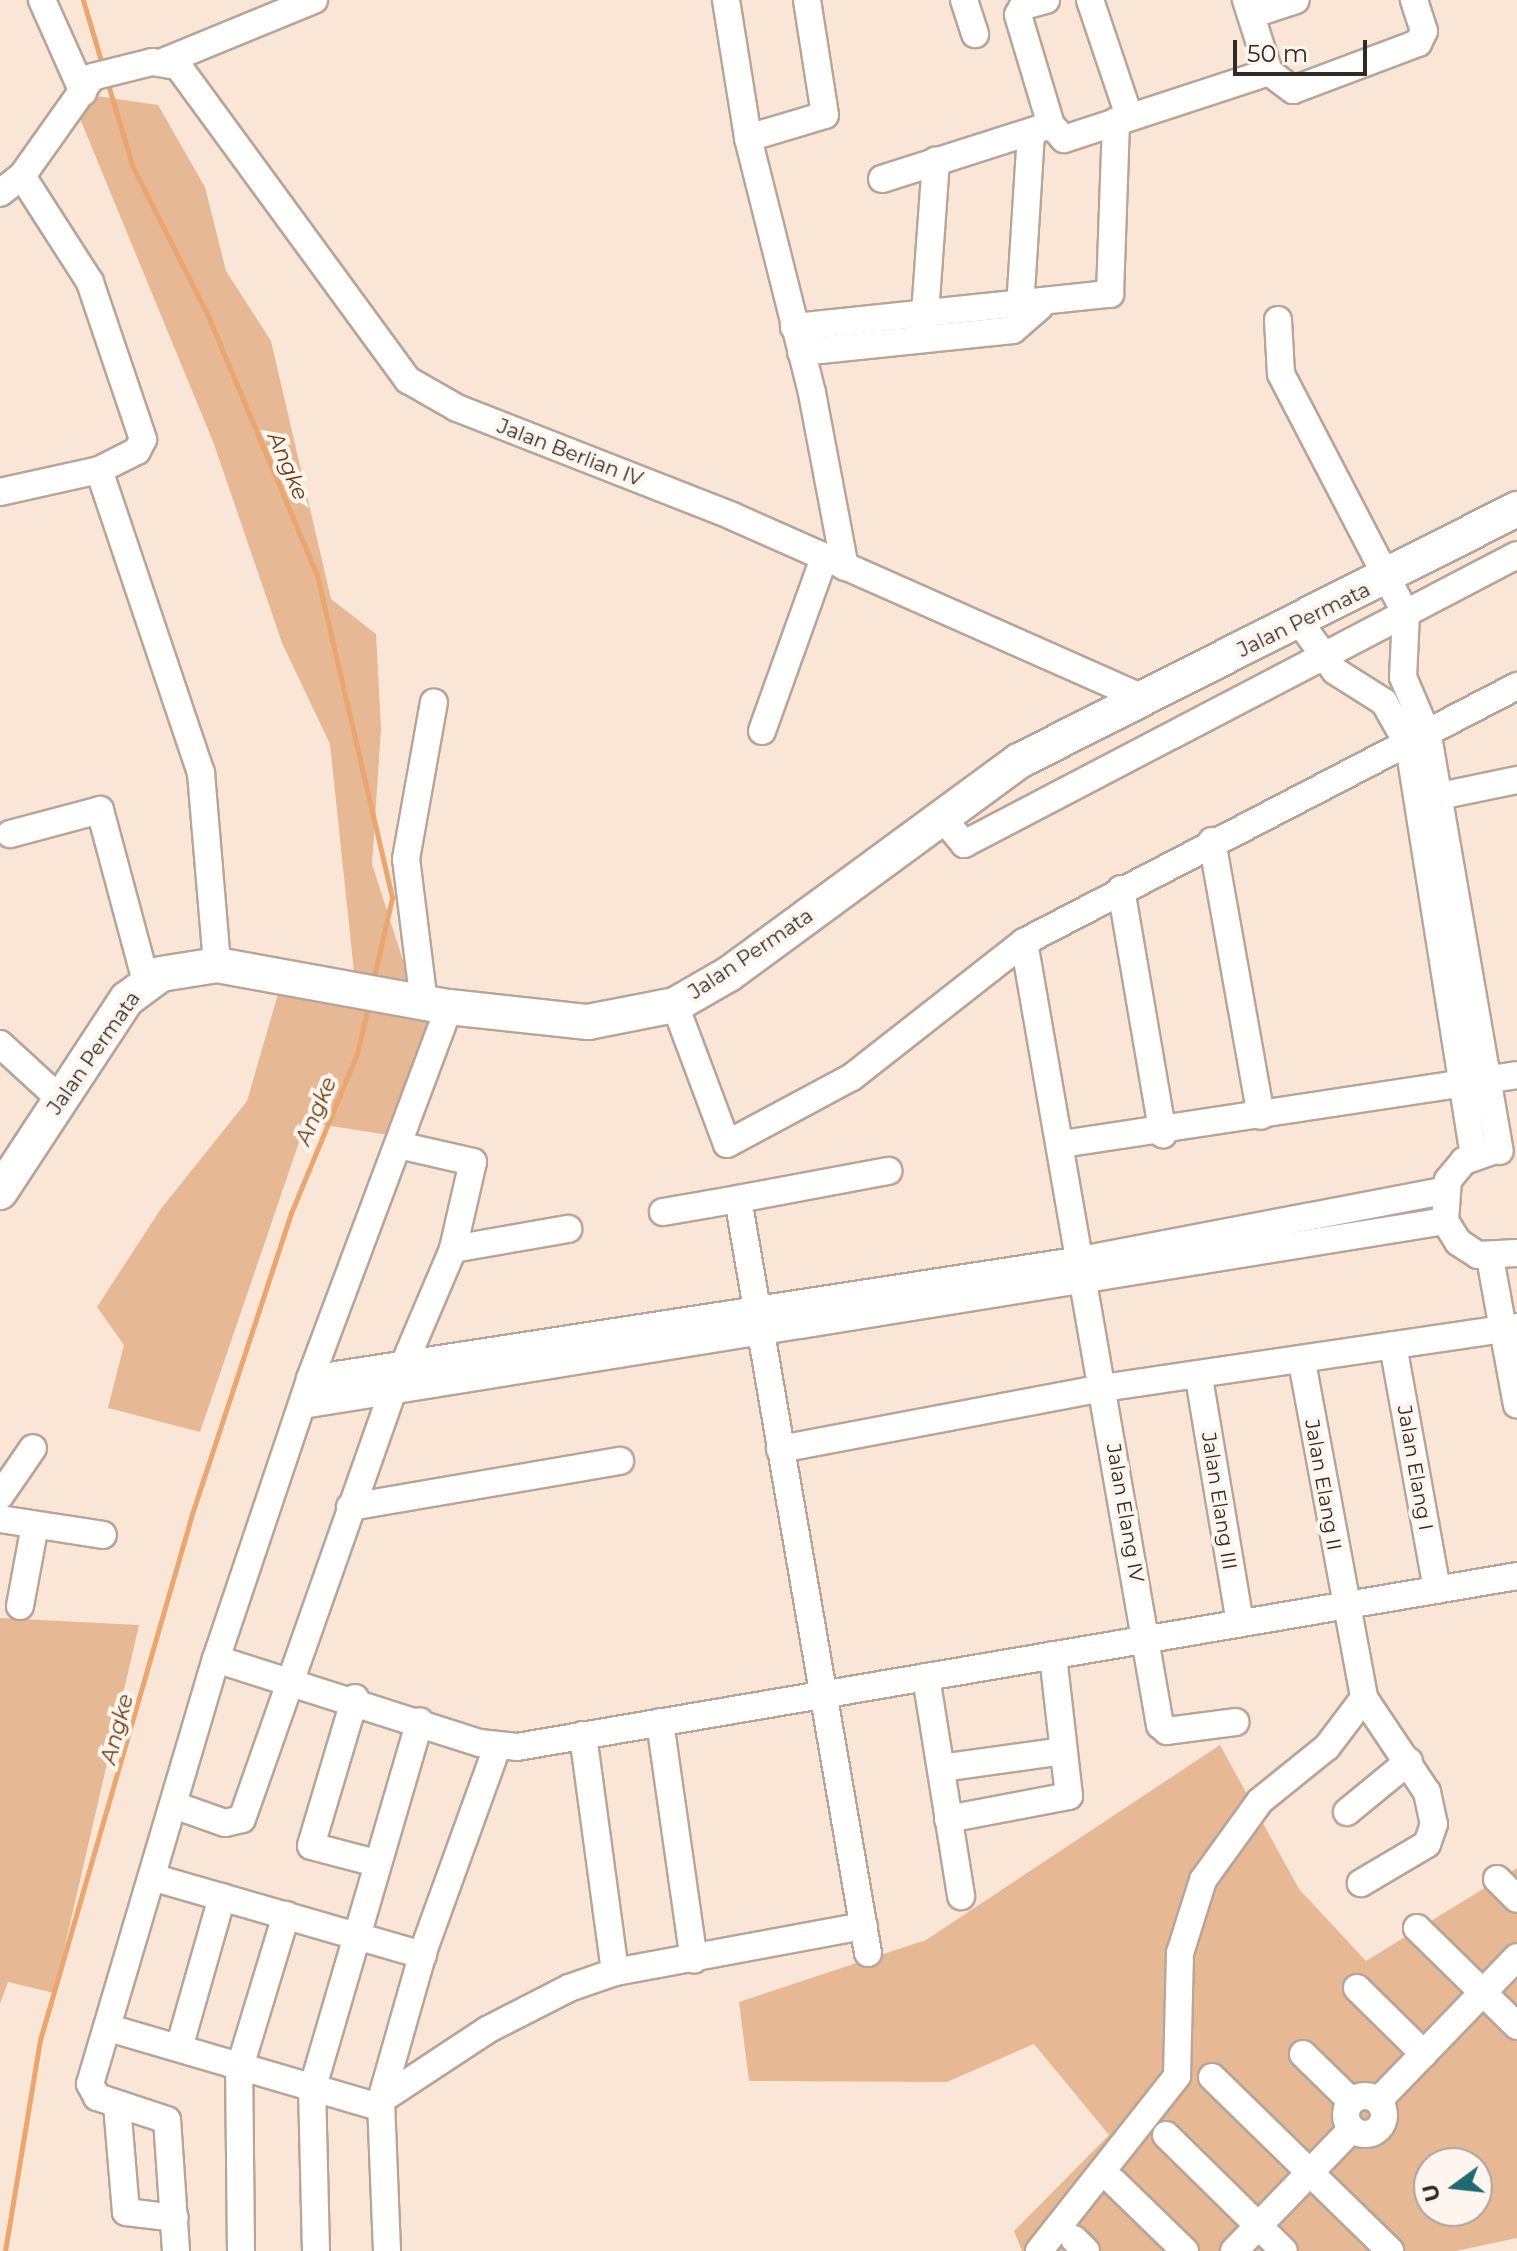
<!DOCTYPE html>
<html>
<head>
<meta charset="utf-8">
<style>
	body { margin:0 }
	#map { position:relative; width:1517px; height:2251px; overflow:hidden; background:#fae6d7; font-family:Montserrat,sans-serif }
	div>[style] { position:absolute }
	.green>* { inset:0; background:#e7b894 }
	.stream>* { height:5px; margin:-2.5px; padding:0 2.5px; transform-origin:2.5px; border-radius:2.5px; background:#eba66f }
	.roads { filter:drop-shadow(2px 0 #b8a597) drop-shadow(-2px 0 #b8a597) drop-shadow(0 2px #b8a597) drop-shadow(0 -2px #b8a597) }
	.minor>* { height:26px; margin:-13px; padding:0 13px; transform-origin:13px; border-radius:13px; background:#fff }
	.minor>.ring { margin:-13px; padding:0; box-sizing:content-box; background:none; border:26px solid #fff; border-radius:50% }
	.major>* { height:34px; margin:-17px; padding:0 17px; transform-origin:17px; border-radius:17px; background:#fff }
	span { translate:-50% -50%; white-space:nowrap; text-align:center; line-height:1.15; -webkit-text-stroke:8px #fef5ef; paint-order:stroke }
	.street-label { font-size:20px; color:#312a24 }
	.water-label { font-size:22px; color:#6a3d14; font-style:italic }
	.north { position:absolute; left:1413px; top:2147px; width:80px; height:80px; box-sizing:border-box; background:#fef5ef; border:2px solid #aca49e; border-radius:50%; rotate:255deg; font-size:22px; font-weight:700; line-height:32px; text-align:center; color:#312a24 }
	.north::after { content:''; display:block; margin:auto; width:28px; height:36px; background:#1e6973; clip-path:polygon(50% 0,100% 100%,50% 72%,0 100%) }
	.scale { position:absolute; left:1233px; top:40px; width:134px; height:36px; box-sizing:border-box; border:4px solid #312a24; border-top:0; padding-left:10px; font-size:24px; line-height:28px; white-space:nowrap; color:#312a24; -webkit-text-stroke:6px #fef5ef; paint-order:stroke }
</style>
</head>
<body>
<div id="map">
	<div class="green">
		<i style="clip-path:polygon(69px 92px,158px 105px,205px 187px,226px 271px,271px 341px,331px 599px,376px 634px,381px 729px,372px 864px,408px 976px,455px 993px,401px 1137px,306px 1122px,200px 1432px,108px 1408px,124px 1345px,97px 1307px,160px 1210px,247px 1101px,285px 970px,354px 972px,330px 744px,282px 643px,214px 444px)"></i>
		<i style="clip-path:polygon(0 1618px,139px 1625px,54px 1993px,8px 1982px,0 2004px)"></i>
		<i style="clip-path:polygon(evenodd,1220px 1745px,1299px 1889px,1366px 1961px,1517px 1868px,1517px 2238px,1456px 2251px,1022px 2251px,1014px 2231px,1109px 2135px,1034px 2044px,947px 2082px,749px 2081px,739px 2002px,926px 1940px,1220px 1745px,1429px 2163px,1477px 2163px,1477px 2211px,1429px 2211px,1429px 2163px)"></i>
	</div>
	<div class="stream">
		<i style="left:83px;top:0;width:67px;rotate:73.5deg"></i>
		<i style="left:107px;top:81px;width:88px;rotate:73.4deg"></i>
		<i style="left:132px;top:165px;width:169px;rotate:63.3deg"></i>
		<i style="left:208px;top:316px;width:281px;rotate:67.2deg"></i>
		<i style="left:317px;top:575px;width:332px;rotate:76.9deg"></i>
		<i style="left:392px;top:898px;width:85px;rotate:102.9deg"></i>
		<i style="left:5px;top:2251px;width:214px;rotate:-80.6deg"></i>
		<i style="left:40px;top:2040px;width:548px;rotate:-73.88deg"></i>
		<i style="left:192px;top:1514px;width:317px;rotate:-71.8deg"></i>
		<i style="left:291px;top:1213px;width:172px;rotate:-67.5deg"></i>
		<i style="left:357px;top:1054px;width:52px;rotate:-76.8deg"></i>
	</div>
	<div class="roads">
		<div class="minor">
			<i style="left:42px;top:0;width:101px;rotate:66deg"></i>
			<i style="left:726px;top:0;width:140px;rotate:80.9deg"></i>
			<i style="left:748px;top:138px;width:263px;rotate:75.9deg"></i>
			<i style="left:812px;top:393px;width:177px;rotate:79.3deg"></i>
			<i style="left:964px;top:0;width:36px;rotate:72deg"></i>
			<i style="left:1046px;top:0;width:24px;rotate:165deg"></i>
			<i style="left:1023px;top:6px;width:10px;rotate:119deg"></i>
			<i style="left:1018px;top:15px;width:115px;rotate:73.3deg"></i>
			<i style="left:1090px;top:0;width:122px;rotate:71.4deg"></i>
			<i style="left:1251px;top:15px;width:47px;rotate:-18.4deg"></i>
			<i style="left:165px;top:61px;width:161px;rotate:-22.3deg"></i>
			<i style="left:1269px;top:72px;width:30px;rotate:37deg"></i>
			<i style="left:1293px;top:90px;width:134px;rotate:-20.6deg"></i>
			<i style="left:1418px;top:43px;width:13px;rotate:-63deg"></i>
			<i style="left:1424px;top:31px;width:33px;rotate:-108deg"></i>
			<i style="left:748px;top:138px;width:80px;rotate:-16.6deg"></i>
			<i style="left:825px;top:115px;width:116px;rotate:-98.9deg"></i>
			<i style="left:882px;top:179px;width:177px;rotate:-17.7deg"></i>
			<i style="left:1051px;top:125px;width:19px;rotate:47deg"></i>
			<i style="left:1064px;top:139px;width:216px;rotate:-18.1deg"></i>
			<i style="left:1269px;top:72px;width:76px;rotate:-107.7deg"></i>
			<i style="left:0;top:193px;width:28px;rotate:-38deg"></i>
			<i style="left:22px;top:176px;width:121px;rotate:-54.7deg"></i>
			<i style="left:92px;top:77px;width:62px;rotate:-14deg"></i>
			<i style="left:152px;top:62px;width:26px;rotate:9deg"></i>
			<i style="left:178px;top:66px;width:389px;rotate:53.8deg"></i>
			<i style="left:408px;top:380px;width:56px;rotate:29.7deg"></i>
			<i style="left:457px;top:408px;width:295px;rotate:21.4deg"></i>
			<i style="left:732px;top:516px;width:449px;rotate:23.9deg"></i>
			<i style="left:1020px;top:308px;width:175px;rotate:-86.4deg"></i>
			<i style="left:1278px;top:320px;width:54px;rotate:86.8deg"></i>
			<i style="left:1281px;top:374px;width:271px;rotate:62.5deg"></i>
			<i style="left:1406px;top:614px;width:63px;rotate:92.7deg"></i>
			<i style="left:1403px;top:677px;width:64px;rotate:67deg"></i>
			<i style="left:1428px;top:736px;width:421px;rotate:80.2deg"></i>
			<i style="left:794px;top:327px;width:318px;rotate:-6deg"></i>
			<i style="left:1110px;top:294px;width:173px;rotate:-88deg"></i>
			<i style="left:924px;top:328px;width:168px;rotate:-85.9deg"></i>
			<i style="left:801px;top:352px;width:213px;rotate:-5.9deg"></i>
			<i style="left:1013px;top:330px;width:35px;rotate:-41deg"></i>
			<i style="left:99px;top:470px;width:320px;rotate:71.4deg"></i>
			<i style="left:201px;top:773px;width:193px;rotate:85.2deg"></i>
			<i style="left:0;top:492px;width:101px;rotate:-12.5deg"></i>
			<i style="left:99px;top:470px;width:42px;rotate:-26.6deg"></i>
			<i style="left:137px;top:451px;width:13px;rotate:-63deg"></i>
			<i style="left:143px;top:439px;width:166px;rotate:-108.7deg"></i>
			<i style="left:90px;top:282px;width:126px;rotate:-122.7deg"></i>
			<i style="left:1301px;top:624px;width:58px;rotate:54.1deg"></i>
			<i style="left:1335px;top:671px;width:58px;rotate:32.3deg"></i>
			<i style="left:1384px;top:702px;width:51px;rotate:60.4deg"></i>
			<i style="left:1409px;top:746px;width:414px;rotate:81deg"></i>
			<i style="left:762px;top:731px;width:184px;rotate:-70.3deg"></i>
			<i style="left:1440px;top:796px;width:79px;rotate:-11.7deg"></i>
			<i style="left:940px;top:815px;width:38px;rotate:50deg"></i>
			<i style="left:964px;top:844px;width:624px;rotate:-27.59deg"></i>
			<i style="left:10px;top:834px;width:93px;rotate:-14.9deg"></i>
			<i style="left:100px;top:810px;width:178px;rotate:75deg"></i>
			<i style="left:1212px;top:841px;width:279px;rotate:79.9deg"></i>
			<i style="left:1121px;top:889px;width:249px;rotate:80.3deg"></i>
			<i style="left:1024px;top:942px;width:795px;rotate:80.15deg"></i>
			<i style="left:1160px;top:1725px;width:9px;rotate:41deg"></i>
			<i style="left:1167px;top:1731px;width:69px;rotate:-7.5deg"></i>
			<i style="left:424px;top:1003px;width:145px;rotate:-97.1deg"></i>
			<i style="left:406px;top:859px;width:159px;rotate:-79.9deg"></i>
			<i style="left:675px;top:1005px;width:148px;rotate:69.5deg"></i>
			<i style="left:727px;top:1144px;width:142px;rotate:-28.2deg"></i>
			<i style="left:852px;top:1077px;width:219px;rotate:-38.1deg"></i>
			<i style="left:1024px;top:942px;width:556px;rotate:-27.44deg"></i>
			<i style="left:0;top:1044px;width:81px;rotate:42.5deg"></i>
			<i style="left:1062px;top:1144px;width:460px;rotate:-8.6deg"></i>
			<i style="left:1490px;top:1152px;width:28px;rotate:161deg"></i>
			<i style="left:1464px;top:1161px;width:25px;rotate:130deg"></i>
			<i style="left:1448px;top:1180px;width:41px;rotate:94.2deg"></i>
			<i style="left:1445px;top:1221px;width:25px;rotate:58deg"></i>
			<i style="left:1458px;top:1242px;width:24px;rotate:33deg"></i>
			<i style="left:1478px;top:1255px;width:39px;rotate:-3deg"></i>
			<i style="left:663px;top:1212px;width:76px;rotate:-9.8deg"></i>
			<i style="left:453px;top:1249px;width:117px;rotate:-9.9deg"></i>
			<i style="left:1490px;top:1258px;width:149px;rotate:79.6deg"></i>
			<i style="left:1393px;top:1345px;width:249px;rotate:79.8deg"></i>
			<i style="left:1302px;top:1362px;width:342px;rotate:79.5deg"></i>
			<i style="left:1364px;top:1698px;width:113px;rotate:56.2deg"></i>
			<i style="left:1427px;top:1792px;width:33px;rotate:78deg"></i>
			<i style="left:1434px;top:1824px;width:21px;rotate:109deg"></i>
			<i style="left:1427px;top:1844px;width:77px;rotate:149.4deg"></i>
			<i style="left:1199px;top:1378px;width:248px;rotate:80.5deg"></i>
			<i style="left:310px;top:1379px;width:780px;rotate:-8.77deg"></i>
			<i style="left:1081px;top:1260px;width:369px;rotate:-10.8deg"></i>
			<i style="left:303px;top:1405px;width:1157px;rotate:-9.15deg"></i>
			<i style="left:780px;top:1449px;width:329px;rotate:-10.7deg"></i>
			<i style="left:1103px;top:1388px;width:418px;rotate:-8.4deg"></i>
			<i style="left:0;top:1496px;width:58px;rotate:-55.5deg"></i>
			<i style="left:350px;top:1507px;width:274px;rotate:-9.7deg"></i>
			<i style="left:0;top:1519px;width:104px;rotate:8.8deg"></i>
			<i style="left:20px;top:1606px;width:82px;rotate:-79.5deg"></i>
			<i style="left:216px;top:1659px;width:277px;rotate:17.7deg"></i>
			<i style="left:480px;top:1743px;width:37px;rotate:6deg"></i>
			<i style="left:517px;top:1747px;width:1015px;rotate:-9.7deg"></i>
			<i style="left:926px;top:1677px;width:222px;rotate:80.9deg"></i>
			<i style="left:355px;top:1698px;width:154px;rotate:106.6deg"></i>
			<i style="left:311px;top:1846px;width:67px;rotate:14.7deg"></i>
			<i style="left:660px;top:1722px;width:240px;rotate:81.9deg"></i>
			<i style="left:583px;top:1735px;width:239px;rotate:82.3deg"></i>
			<i style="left:941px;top:1768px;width:123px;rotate:-7.9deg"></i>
			<i style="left:174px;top:1805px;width:54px;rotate:19.4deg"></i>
			<i style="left:225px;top:1823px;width:17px;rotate:-13deg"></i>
			<i style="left:242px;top:1819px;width:455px;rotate:-70.6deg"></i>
			<i style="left:393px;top:1390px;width:153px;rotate:-66.9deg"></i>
			<i style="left:453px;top:1249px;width:89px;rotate:-77.1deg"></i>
			<i style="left:473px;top:1162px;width:77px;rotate:-167.2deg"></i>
			<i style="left:1347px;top:1812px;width:80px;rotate:-39.4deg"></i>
			<i style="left:948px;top:1819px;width:123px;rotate:-10.8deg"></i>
			<i style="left:1069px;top:1796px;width:142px;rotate:-96.5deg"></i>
			<i style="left:152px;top:1877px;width:282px;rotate:16.1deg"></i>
			<i style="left:1497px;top:1879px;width:28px;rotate:45deg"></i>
			<i style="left:1417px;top:1928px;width:140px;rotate:44.4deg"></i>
			<i style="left:868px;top:1953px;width:765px;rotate:-99.78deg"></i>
			<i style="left:738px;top:1199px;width:153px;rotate:-10.6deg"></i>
			<i style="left:1357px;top:1988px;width:94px;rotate:44.6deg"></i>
			<i style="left:109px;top:2028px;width:282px;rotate:16.3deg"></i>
			<i style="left:179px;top:2048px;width:157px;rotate:-74.1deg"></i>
			<i style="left:1303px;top:2054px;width:67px;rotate:44.4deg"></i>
			<i style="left:1212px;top:2077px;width:249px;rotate:44.3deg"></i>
			<i class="ring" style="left:1346px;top:2096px;width:12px;height:12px"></i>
			<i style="left:381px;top:2100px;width:127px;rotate:-33.4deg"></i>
			<i style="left:487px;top:2030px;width:92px;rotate:-27.1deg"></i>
			<i style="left:569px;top:1988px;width:49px;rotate:-19.2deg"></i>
			<i style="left:615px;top:1972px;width:253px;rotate:-10.5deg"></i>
			<i style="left:1378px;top:2101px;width:200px;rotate:-46deg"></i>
			<i style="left:117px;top:2105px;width:107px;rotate:85.2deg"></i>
			<i style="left:126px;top:2212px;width:49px;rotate:7deg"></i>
			<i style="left:1166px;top:2135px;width:165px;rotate:44.5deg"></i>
			<i style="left:1114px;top:2182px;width:99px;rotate:44.2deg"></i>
			<i style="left:1074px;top:2239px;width:17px;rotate:45deg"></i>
			<i style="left:176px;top:2251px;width:131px;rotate:-93.9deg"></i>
			<i style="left:167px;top:2120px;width:74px;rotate:-161.8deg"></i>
			<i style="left:97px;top:2097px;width:15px;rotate:-118deg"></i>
			<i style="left:90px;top:2084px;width:443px;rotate:-73.5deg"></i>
			<i style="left:216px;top:1659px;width:295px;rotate:-71.4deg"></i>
			<i style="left:310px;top:1379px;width:397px;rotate:-69.5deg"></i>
			<i style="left:241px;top:2251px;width:181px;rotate:-90.6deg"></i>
			<i style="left:239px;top:2070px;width:162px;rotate:-73.1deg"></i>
			<i style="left:316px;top:2251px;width:161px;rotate:-91.4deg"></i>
			<i style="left:312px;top:2090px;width:384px;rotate:-73.7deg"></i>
			<i style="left:387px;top:2251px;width:151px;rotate:-92.3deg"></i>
			<i style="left:381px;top:2100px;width:157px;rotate:-74.1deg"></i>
			<i style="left:424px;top:1949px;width:215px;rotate:-70.1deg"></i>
			<i style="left:1039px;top:2251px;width:223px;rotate:-51.7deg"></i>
			<i style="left:1177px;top:2076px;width:123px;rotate:-88.6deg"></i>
			<i style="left:1180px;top:1953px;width:77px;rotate:-72.5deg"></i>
			<i style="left:1203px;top:1880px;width:97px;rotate:-54.2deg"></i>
			<i style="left:1260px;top:1801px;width:86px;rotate:-38.9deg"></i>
			<i style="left:1327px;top:1747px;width:61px;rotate:-52.9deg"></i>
			<i style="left:1234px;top:2251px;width:170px;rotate:-46deg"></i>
		</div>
		<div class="major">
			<i style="left:0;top:1192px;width:231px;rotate:-56.7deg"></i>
			<i style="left:127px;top:999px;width:42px;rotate:-36.3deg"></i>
			<i style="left:161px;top:974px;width:57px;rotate:-9.1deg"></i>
			<i style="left:217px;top:965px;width:236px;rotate:10.3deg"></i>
			<i style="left:449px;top:1007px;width:140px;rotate:6.2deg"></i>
			<i style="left:588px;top:1022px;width:89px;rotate:-11.1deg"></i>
			<i style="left:675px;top:1005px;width:62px;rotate:-29.9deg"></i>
			<i style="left:729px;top:974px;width:360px;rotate:-36.3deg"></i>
			<i style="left:1019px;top:761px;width:558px;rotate:-26.84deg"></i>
		</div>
	</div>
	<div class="street-label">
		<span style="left:570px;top:453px;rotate:21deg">Jalan Berlian IV</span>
		<span style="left:1304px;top:620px;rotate:-26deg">Jalan Permata</span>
		<span style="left:751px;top:954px;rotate:-34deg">Jalan Permata</span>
		<span style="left:94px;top:1053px;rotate:-55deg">Jalan Permata</span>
		<span style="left:1415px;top:1468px;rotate:80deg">Jalan Elang I</span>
		<span style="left:1323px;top:1485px;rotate:80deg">Jalan Elang II</span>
		<span style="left:1219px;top:1501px;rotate:81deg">Jalan Elang III</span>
		<span style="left:1125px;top:1513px;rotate:80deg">Jalan Elang IV</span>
	</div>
	<div class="water-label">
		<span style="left:288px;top:466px;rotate:67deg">Angke</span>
		<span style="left:316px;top:1111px;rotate:-67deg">Angke</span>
		<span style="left:117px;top:1729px;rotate:-75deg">Angke</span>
	</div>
	<div class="north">U</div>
	<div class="scale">50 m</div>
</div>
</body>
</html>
